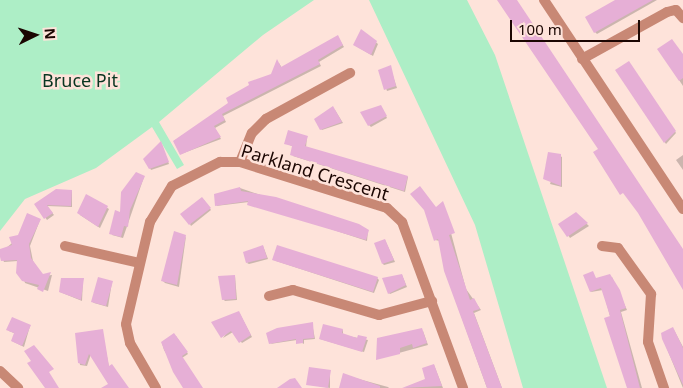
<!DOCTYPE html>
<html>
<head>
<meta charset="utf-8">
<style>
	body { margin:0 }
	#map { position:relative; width:683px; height:388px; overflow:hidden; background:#fee3da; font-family:"Noto Sans",sans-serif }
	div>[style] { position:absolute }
	.green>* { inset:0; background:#adeec6 }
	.shadow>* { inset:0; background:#0003 }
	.building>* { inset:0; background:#e6afd6 }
	.street>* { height:10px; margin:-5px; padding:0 5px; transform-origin:5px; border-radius:5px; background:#c88875 }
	span { translate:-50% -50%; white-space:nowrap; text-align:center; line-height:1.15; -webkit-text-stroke:5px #fee3da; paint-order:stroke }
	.park-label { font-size:18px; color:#083520 }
	.street-label { font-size:18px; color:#1b0602 }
	.north { position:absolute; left:10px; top:10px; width:50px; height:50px; -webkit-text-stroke:4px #fee3da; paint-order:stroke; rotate:86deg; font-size:14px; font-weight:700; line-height:20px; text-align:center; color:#1b0602 }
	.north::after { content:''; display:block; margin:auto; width:18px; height:22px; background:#1b0602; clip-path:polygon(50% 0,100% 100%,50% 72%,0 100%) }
	.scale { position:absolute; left:510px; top:20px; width:130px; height:22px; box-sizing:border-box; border:2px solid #1b0602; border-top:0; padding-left:6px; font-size:15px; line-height:18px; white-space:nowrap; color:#1b0602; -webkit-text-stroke:4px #fee3da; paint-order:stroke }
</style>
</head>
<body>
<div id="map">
	<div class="green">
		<i style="clip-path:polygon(0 0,314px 0,263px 35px,159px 122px,184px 165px,177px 169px,152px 127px,96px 168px,25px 199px,0 231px)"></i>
		<i style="clip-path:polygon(369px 0,467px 0,495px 55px,607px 388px,523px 388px,475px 225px)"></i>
	</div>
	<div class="shadow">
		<i style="clip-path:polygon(618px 0,657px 0,597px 34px,595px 32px)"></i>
		<i style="clip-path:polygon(361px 31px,378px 44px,373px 56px,356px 46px)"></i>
		<i style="clip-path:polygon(339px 39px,344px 47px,319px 62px,321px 66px,223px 116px,226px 122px,215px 128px,221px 139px,181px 154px,174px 141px,272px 75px,279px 63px,282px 68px)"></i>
		<i style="clip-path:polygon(659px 50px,683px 56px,683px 86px)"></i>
		<i style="clip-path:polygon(630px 64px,676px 133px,666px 144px,617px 70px)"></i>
		<i style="clip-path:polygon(390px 67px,397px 88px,387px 91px,380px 71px)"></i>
		<i style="clip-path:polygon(382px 108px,387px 118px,371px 127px,369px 125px)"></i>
		<i style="clip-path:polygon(335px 110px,343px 123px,322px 130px,321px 129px)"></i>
		<i style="clip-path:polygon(307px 137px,306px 148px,408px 177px,405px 192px,293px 156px,294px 147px,285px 143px)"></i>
		<i style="clip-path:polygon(162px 145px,169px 164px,151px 170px,150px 168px)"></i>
		<i style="clip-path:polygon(683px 155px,683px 170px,676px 160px)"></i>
		<i style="clip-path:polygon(560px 156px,562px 157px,562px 187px,550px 184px)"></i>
		<i style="clip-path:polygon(144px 177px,123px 238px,112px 235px,121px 214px)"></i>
		<i style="clip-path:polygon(240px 188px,368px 231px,367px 241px,249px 202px,216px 206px)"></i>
		<i style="clip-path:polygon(72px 191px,72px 207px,47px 206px,54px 215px,47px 220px,36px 204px)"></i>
		<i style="clip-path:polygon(87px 196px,109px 209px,100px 228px,80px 215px)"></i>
		<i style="clip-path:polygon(204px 200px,211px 210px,191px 226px,190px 224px)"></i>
		<i style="clip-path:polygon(443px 203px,466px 289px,481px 310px,474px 313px,502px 388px,487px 388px,445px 271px,440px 241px,435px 240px,436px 208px)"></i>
		<i style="clip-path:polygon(576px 214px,589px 226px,570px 238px,560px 224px)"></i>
		<i style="clip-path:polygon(40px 220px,30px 246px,33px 261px,43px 276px,52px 275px,48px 291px,25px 283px,18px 261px,4px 262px,0 253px)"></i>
		<i style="clip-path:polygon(186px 236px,179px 287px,165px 283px,163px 281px)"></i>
		<i style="clip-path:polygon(385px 240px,395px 262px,384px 265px,383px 264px)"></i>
		<i style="clip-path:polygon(263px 246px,268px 259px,249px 264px,247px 263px)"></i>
		<i style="clip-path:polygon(273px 260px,377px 278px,379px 280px,374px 293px)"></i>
		<i style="clip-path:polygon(402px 275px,407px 287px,390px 294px,389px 293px)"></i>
		<i style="clip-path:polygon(235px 276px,237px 300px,225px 301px,223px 299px)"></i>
		<i style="clip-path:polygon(612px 277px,627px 310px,621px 312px,642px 388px,629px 388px,603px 290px,591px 292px,596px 279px)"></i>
		<i style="clip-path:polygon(83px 280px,82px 301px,60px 292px)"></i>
		<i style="clip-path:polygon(112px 282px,108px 307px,94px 303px,93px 302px)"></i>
		<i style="clip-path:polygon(240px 314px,252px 337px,242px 343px,233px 332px,223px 338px)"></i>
		<i style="clip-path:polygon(312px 323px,315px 339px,304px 340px,304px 344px,297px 340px,270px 344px)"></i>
		<i style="clip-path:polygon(30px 326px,24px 347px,12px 341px,16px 334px,9px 331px)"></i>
		<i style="clip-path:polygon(102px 330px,109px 367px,128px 388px,111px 388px,91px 354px,87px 366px,80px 365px,77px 334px)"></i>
		<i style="clip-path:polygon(343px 330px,343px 335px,368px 340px,364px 352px,320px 339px)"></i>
		<i style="clip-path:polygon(674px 330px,683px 347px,683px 388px,663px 339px)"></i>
		<i style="clip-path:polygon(423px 331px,428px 345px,377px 359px)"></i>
		<i style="clip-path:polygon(176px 336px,188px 354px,182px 358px,202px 388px,189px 388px,164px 350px,162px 343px)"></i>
		<i style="clip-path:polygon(434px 365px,443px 388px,404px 388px,427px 379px)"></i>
		<i style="clip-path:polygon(330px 371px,330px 388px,307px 384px)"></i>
		<i style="clip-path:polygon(344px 375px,388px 387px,389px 388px,340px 388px)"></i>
	</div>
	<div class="building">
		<i style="clip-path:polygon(497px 0,517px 0,683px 249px,683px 290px,638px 213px,623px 193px,620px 195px,593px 152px,598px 149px)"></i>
		<i style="clip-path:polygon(615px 0,653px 0,594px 33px,585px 17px)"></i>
		<i style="clip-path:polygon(361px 29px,377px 41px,371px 55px,353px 45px)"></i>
		<i style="clip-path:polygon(338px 35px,343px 45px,318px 60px,320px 64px,222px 114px,225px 120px,214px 126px,221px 137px,180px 155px,173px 141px,228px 103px,226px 98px,249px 85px,248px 82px,271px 74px,277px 59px,281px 67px)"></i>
		<i style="clip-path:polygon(672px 39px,683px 54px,683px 78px,679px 81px,657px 49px)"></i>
		<i style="clip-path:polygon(629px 61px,676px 131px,664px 143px,615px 70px)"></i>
		<i style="clip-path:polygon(391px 65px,396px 86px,384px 90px,378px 70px)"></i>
		<i style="clip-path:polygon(381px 105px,387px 116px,368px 126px,360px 112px)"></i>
		<i style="clip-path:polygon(333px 106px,342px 122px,320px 130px,314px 119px)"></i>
		<i style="clip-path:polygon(288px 130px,308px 136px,305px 146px,408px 176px,404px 191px,290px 155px,292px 146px,284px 144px)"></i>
		<i style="clip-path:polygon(161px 141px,169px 162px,149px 169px,143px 159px)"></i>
		<i style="clip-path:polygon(548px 152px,561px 154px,561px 186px,543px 179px)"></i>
		<i style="clip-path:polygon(136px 172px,145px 176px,130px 210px,128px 227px,124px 226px,121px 237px,109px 234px,115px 210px,120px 212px,121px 192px)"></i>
		<i style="clip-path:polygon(420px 186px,436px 207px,443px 201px,455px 233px,449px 235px,470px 300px,474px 298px,480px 309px,473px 311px,502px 388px,487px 388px,483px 377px,444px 271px,438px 239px,434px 241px,424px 210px,410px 194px)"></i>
		<i style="clip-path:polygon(240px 187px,241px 191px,276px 197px,359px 224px,369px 230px,366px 240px,247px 205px,248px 201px,215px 206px,214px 194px)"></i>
		<i style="clip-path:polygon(56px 189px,72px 190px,71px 206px,47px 205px,53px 213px,44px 219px,34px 204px)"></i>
		<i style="clip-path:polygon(86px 194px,108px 206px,98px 227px,77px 213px)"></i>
		<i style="clip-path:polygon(202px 197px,211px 208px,189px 225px,180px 214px)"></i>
		<i style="clip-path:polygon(576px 212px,588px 223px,567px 237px,558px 224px)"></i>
		<i style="clip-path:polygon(27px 213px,41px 219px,29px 244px,31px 258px,43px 274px,51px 272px,43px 292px,37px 289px,39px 285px,22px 281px,16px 273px,17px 260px,1px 261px,0 257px,0 249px,12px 245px,9px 237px,18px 235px)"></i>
		<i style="clip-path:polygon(174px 231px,186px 235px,177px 285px,161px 281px)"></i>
		<i style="clip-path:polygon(385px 239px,394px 260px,382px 264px,374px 243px)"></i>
		<i style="clip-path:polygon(263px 245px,267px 258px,246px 263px,243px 252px)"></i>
		<i style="clip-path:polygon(277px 245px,378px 277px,373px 292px,272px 260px)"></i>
		<i style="clip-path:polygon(593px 271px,596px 278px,610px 274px,620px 290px,626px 308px,620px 310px,640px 388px,627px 388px,625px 382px,604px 318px,610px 316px,601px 288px,590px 292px,583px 275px)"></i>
		<i style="clip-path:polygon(402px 274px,406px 285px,388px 294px,382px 278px)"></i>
		<i style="clip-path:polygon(235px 275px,236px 299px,222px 300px,218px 276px)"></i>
		<i style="clip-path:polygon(98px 277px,113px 281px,106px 306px,91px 302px)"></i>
		<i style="clip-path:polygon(61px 278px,84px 278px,81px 300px,59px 292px)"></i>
		<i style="clip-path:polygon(239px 311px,251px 335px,239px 343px,231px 331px,221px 338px,211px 322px)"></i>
		<i style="clip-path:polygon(12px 317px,31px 325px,22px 346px,11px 341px,14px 333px,6px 330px)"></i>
		<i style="clip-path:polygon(313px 322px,314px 338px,303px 339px,303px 343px,296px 344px,296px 339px,269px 344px,266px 333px,277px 328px)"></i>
		<i style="clip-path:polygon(323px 324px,343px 329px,342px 333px,357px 338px,358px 335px,367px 337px,362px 352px,319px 339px)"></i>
		<i style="clip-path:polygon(673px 327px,683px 348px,683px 385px,662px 339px,661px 333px)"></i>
		<i style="clip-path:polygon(422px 328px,427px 343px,413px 348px,412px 344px,400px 348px,400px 354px,376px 360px,377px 338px)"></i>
		<i style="clip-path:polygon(103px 329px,109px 366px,112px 364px,129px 388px,101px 388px,108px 384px,89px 354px,85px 365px,78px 363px,75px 333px)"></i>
		<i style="clip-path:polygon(174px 333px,188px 352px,182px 356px,203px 388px,183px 388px,173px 372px,161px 342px)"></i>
		<i style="clip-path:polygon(34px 345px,54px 369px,49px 372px,59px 388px,45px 388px,27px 363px,31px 361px,24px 351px)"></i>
		<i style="clip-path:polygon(434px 364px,442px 386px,402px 388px,425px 379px,422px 368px)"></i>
		<i style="clip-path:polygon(309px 367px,331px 370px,328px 388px,306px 385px)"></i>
		<i style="clip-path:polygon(343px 373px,380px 386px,380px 388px,339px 388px)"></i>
		<i style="clip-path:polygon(295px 378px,302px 388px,277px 388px,290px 379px)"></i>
	</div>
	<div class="street">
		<i style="left:544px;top:0;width:251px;rotate:56.4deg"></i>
		<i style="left:582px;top:59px;width:97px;rotate:-28.9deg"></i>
		<i style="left:667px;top:12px;width:9px;rotate:-13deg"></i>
		<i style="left:676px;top:10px;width:11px;rotate:49deg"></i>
		<i style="left:240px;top:162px;width:31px;rotate:-68deg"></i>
		<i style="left:252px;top:133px;width:20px;rotate:-45deg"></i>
		<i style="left:266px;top:119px;width:96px;rotate:-28.7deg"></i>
		<i style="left:65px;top:246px;width:76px;rotate:12.9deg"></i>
		<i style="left:602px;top:246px;width:16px;rotate:7deg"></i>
		<i style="left:618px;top:248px;width:57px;rotate:54.3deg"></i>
		<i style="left:651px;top:294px;width:48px;rotate:93.6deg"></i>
		<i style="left:648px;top:342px;width:49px;rotate:70.8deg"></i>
		<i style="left:269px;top:296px;width:25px;rotate:-14deg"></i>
		<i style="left:293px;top:290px;width:90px;rotate:16.2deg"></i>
		<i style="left:379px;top:315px;width:55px;rotate:-14.8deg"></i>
		<i style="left:0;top:371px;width:25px;rotate:43deg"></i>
		<i style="left:156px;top:388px;width:52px;rotate:-120deg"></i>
		<i style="left:130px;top:343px;width:19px;rotate:-102deg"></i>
		<i style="left:126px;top:324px;width:105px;rotate:-76.8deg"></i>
		<i style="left:150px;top:222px;width:42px;rotate:-58.6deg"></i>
		<i style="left:172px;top:186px;width:54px;rotate:-26.6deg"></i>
		<i style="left:220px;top:162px;width:20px"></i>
		<i style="left:240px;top:162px;width:154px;rotate:17.4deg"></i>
		<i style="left:387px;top:208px;width:21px;rotate:43deg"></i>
		<i style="left:402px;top:222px;width:177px;rotate:69.8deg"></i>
	</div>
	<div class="park-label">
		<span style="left:80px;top:80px">Bruce Pit</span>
	</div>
	<div class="street-label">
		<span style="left:315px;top:172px;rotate:17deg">Parkland Crescent</span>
	</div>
	<div class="north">N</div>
	<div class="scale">100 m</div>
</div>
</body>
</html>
